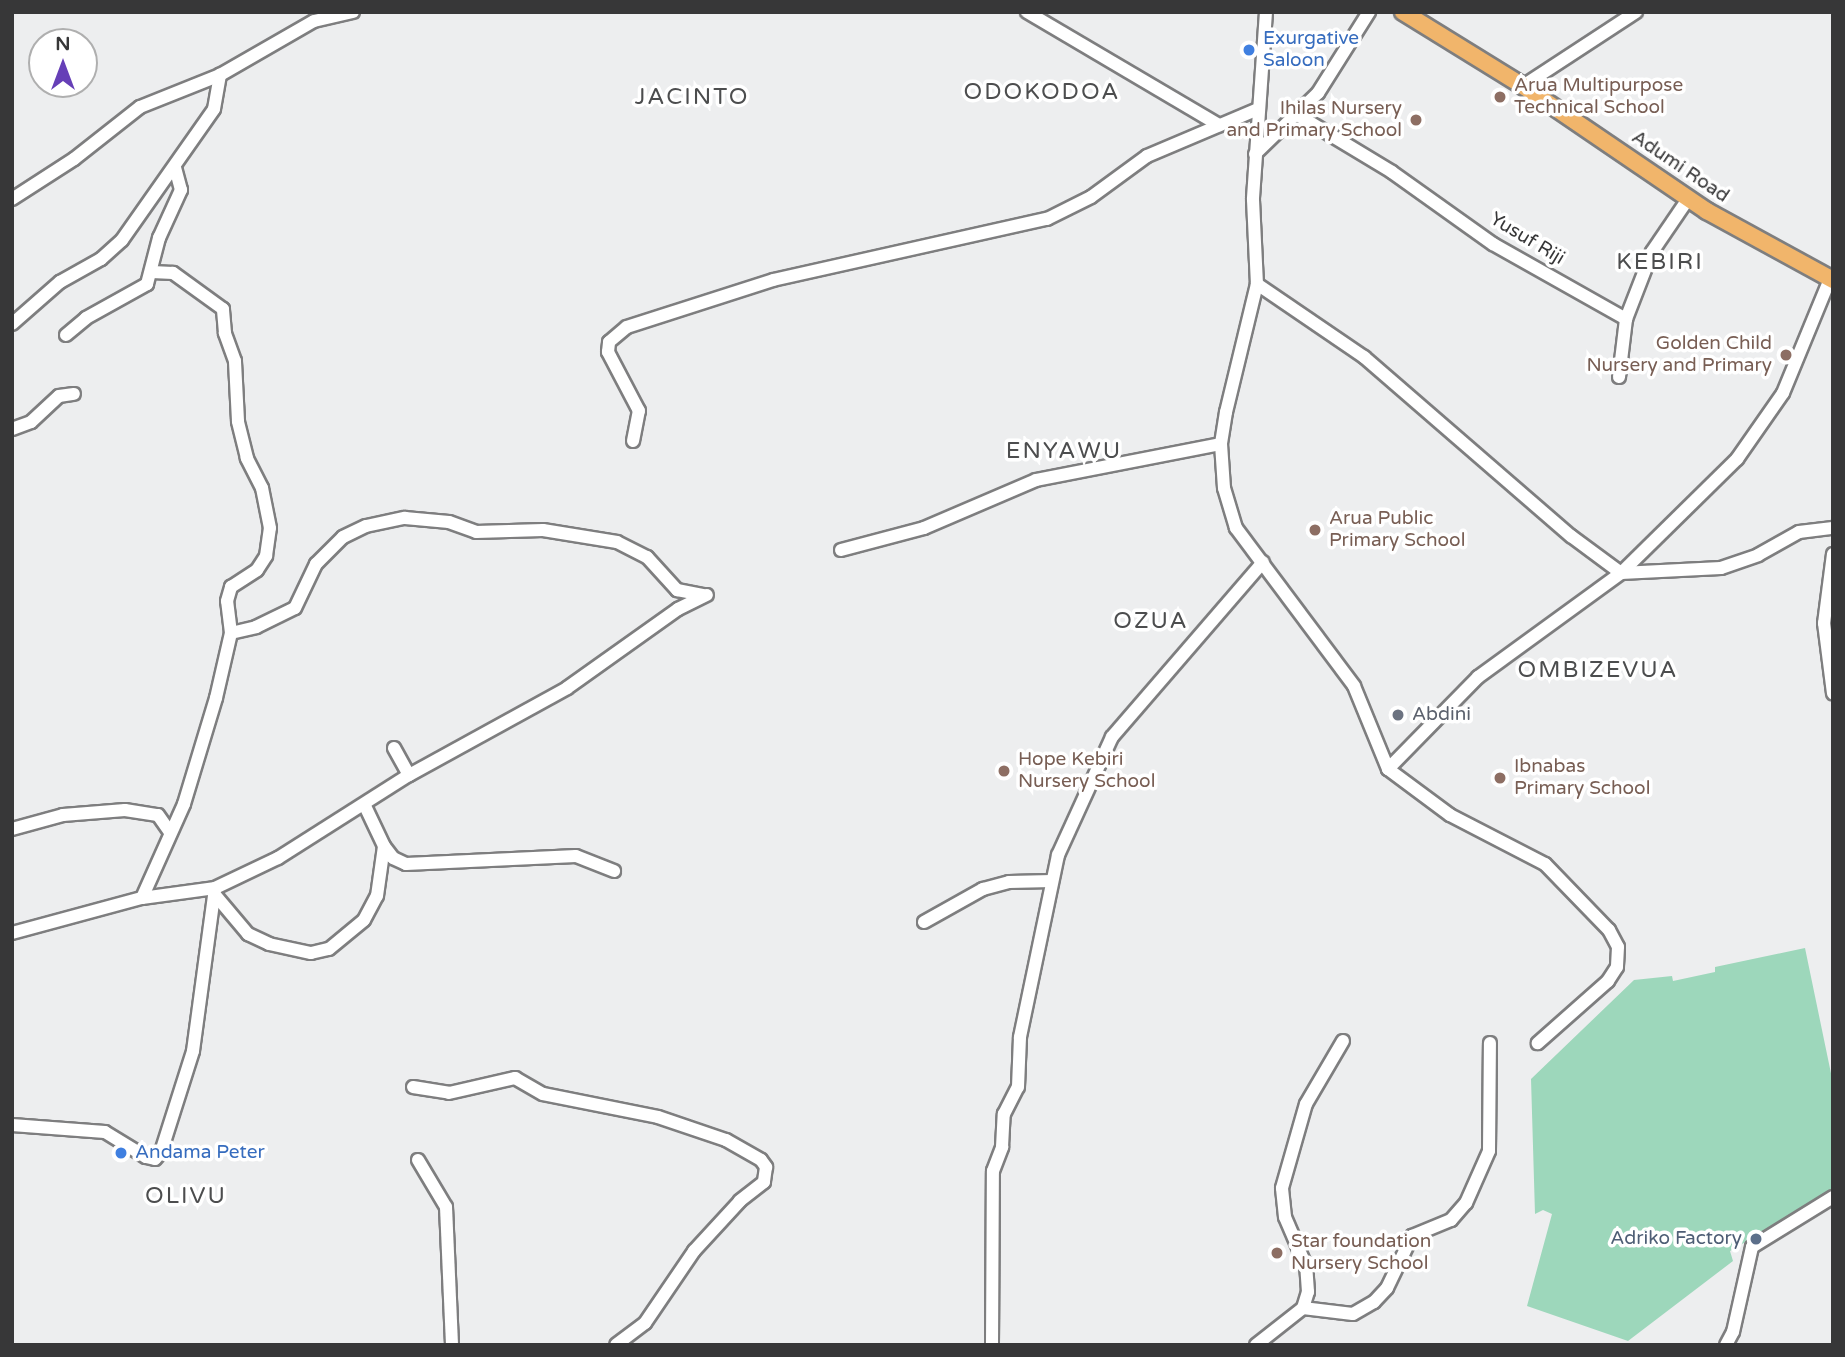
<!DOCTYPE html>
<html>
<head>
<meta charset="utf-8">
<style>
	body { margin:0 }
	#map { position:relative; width:1845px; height:1357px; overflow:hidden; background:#edeeef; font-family:"Varela Round",sans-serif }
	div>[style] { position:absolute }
	.green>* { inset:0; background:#9dd7bb }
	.roads { filter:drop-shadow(2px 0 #7e7e7f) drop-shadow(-2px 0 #7e7e7f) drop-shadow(0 2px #7e7e7f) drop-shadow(0 -2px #7e7e7f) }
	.minor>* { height:12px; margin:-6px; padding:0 6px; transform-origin:6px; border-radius:6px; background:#fff }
	.major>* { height:16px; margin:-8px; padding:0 8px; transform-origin:8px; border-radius:8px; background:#f1b56b }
	.dots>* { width:19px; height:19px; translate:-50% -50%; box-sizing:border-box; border:4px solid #fff; border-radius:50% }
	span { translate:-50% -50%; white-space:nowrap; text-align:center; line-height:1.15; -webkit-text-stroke:7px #fff; paint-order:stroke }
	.shop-label { font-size:19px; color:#366cbe }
	.left { translate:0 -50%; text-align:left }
	.education-label { font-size:19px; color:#785e54 }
	.right { translate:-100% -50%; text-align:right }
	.street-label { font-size:19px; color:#373738 }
	.worship-label { font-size:19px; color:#5b616d }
	.service-label { font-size:19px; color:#4e5e75 }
	.quarter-label { font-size:23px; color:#4c4d4e; letter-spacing:2px }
	.frame { position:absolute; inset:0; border:14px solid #373738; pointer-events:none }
	.north { position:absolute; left:28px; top:28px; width:70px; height:70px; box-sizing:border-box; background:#fff; border:2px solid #afafaf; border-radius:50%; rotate:0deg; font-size:19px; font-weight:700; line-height:28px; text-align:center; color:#373738 }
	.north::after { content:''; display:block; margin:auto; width:24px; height:32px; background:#663fb7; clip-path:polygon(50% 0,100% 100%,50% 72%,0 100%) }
</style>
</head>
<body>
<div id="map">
	<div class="green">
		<i style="clip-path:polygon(1805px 948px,1833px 1083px,1833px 1191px,1730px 1251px,1733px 1261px,1628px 1341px,1527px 1306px,1552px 1214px,1543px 1210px,1535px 1214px,1531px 1079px,1634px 980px,1672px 976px,1673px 981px,1715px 972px,1715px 967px)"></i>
	</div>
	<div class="roads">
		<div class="minor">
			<i style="left:1027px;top:12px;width:223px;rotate:30.5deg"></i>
			<i style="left:1266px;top:12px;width:188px;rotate:94deg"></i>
			<i style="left:1253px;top:200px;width:84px;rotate:87.3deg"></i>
			<i style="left:1257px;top:284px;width:132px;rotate:103.6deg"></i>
			<i style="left:1226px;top:412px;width:32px;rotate:99deg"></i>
			<i style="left:1221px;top:444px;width:44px;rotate:86.1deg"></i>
			<i style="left:1224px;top:488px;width:42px;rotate:73.3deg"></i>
			<i style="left:1236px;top:528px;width:197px;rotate:53.2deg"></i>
			<i style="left:1354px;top:686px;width:90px;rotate:67.7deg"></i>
			<i style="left:1388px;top:769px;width:77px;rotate:36.6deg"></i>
			<i style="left:1450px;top:815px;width:107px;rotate:27.3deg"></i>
			<i style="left:1545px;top:864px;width:92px;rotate:45.9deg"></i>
			<i style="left:1609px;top:930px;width:19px;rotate:62deg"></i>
			<i style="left:1618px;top:947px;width:20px;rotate:93deg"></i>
			<i style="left:1617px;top:967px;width:17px;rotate:123deg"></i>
			<i style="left:1608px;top:981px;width:94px;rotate:138.5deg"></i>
			<i style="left:1523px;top:86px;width:135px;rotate:-33.2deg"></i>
			<i style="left:1296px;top:114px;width:112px;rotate:31.1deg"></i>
			<i style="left:1392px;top:172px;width:124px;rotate:35.5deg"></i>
			<i style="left:1493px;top:244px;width:153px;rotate:29.4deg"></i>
			<i style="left:1255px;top:154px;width:88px;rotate:-44.1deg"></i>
			<i style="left:1318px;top:93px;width:96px;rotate:-57.8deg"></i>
			<i style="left:12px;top:199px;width:74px;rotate:-32.8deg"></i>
			<i style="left:74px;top:159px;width:84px;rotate:-38.2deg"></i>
			<i style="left:140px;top:107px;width:86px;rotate:-21.8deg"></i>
			<i style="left:220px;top:75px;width:108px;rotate:-29.9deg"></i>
			<i style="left:314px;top:21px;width:40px;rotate:-13deg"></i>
			<i style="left:1257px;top:284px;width:130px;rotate:34.3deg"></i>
			<i style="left:1364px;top:357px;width:274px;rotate:40.9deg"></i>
			<i style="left:1571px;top:536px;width:62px;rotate:36.5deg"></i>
			<i style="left:1621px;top:573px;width:100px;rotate:-2.9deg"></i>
			<i style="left:1721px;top:568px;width:39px;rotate:-19deg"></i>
			<i style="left:1758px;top:555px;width:47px;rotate:-29.3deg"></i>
			<i style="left:1799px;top:532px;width:34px;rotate:-7deg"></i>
			<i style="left:12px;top:324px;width:64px;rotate:-41.2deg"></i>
			<i style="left:60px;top:282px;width:47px;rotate:-29.3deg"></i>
			<i style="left:101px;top:259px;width:28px;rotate:-42deg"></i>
			<i style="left:122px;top:240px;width:160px;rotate:-54.9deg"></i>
			<i style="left:214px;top:109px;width:35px;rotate:-80deg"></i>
			<i style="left:66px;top:335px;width:26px;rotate:-40deg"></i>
			<i style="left:86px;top:318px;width:70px;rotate:-29.1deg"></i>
			<i style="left:147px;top:284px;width:48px;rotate:-75.4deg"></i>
			<i style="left:159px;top:238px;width:53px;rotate:-65.4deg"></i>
			<i style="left:181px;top:190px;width:24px;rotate:-105deg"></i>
			<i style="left:1619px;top:377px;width:58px;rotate:-83.1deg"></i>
			<i style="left:1626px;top:319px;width:72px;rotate:-68.8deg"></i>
			<i style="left:1652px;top:252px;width:64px;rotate:-55.8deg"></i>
			<i style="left:12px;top:429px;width:20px;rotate:-20deg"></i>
			<i style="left:31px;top:422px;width:38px;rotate:-43deg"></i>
			<i style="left:59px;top:396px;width:15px;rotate:-8deg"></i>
			<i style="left:633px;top:441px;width:31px;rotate:-79deg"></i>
			<i style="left:639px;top:411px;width:67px;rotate:-117.7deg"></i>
			<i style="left:608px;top:352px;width:10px;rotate:-84deg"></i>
			<i style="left:609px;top:342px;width:23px;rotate:-40deg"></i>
			<i style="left:627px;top:327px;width:153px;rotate:-17.8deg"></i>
			<i style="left:773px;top:280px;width:281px;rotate:-12.6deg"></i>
			<i style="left:1047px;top:219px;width:49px;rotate:-26.6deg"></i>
			<i style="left:1091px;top:197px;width:69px;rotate:-36.2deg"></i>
			<i style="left:1147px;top:156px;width:118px;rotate:-22.9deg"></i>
			<i style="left:841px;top:550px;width:86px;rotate:-14.8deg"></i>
			<i style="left:924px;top:528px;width:122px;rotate:-23.2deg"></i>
			<i style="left:1036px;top:480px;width:188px;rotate:-11deg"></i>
			<i style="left:1833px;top:554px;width:70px;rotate:97.4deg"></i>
			<i style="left:1824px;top:623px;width:71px;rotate:82.7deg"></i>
			<i style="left:231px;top:633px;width:26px;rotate:-13deg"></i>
			<i style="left:256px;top:627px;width:43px;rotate:-26deg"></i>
			<i style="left:295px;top:608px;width:49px;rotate:-64.5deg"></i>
			<i style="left:316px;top:564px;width:38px;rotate:-45deg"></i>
			<i style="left:343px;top:537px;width:25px;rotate:-26deg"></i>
			<i style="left:366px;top:526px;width:40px;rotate:-12deg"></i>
			<i style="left:405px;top:518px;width:44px;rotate:5.2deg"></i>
			<i style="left:449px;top:522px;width:29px;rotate:20deg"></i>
			<i style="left:476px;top:532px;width:67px;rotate:-1.7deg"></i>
			<i style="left:543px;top:530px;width:75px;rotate:9.2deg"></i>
			<i style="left:617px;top:542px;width:34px;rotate:27deg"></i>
			<i style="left:647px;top:557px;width:45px;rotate:47.7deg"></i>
			<i style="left:677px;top:590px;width:26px;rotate:11deg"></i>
			<i style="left:394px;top:748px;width:31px;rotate:61deg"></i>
			<i style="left:1388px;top:769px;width:129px;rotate:-45.6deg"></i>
			<i style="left:1478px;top:677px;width:177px;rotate:-36deg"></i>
			<i style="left:1621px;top:573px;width:163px;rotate:-44.5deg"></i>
			<i style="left:1737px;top:459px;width:80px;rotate:-55.1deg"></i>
			<i style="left:1783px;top:393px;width:123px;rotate:-67.6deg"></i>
			<i style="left:365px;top:806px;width:44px;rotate:64.6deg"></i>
			<i style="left:384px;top:846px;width:15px;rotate:53deg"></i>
			<i style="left:393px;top:858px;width:14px;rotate:25deg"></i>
			<i style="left:406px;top:864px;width:170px;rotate:-2.7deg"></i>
			<i style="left:576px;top:856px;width:41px;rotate:21.5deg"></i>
			<i style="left:12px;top:829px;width:53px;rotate:-15.4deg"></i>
			<i style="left:63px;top:815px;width:62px;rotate:-4.6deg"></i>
			<i style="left:125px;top:810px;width:33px;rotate:9deg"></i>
			<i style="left:158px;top:815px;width:21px;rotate:55deg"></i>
			<i style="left:216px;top:896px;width:50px;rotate:49.9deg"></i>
			<i style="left:248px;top:934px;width:23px;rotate:25deg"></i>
			<i style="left:269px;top:944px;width:43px;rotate:12.1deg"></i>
			<i style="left:311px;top:953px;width:18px;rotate:-13deg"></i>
			<i style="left:329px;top:949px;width:45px;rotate:-39.6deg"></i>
			<i style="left:364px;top:920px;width:27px;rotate:-62deg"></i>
			<i style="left:377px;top:896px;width:50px;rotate:-82deg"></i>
			<i style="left:142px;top:898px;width:103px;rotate:-65.9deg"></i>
			<i style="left:184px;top:804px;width:111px;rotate:-73.2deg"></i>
			<i style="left:216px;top:698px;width:67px;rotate:-77deg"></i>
			<i style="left:231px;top:633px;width:32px;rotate:-97deg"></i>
			<i style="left:227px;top:601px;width:15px;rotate:-74deg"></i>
			<i style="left:231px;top:587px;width:31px;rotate:-33deg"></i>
			<i style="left:257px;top:570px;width:17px;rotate:-57deg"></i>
			<i style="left:266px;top:556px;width:28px;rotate:-82deg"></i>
			<i style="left:270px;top:528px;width:41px;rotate:-101.3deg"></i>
			<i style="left:262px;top:488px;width:34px;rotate:-117deg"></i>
			<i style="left:247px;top:458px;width:38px;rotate:-104deg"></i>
			<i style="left:238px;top:421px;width:60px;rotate:-92.9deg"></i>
			<i style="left:235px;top:361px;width:30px;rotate:-110deg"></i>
			<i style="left:225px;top:333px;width:24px;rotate:-95deg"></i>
			<i style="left:223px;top:309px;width:62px;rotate:-144.2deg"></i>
			<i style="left:173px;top:273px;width:21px;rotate:-177deg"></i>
			<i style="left:924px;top:922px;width:68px;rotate:-29.2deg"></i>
			<i style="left:983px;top:889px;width:27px;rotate:-15deg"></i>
			<i style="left:1009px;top:882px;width:43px;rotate:-1.3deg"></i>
			<i style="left:12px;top:933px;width:135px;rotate:-15.1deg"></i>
			<i style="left:142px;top:898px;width:74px;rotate:-7.8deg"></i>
			<i style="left:215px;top:888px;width:70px;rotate:-25.5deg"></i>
			<i style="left:278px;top:858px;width:155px;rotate:-32.4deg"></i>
			<i style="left:409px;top:775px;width:180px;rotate:-28.8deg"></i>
			<i style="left:567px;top:688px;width:136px;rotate:-35.4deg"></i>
			<i style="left:678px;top:609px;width:32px;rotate:-26deg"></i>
			<i style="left:413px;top:1087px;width:36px;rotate:9deg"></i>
			<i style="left:449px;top:1093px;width:68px;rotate:-12.8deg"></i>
			<i style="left:515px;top:1078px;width:32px;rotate:30deg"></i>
			<i style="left:543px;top:1094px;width:117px;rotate:11.3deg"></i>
			<i style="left:658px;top:1117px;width:72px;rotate:18.7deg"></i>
			<i style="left:726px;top:1140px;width:40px;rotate:29.7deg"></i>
			<i style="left:761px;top:1160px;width:9px;rotate:54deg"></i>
			<i style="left:766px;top:1167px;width:15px;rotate:98deg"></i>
			<i style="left:764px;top:1182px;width:31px;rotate:142deg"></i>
			<i style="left:740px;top:1201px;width:68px;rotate:132.6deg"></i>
			<i style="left:694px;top:1251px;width:87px;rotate:124.2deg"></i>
			<i style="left:645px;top:1323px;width:36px;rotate:143deg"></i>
			<i style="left:12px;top:1125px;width:93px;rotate:4.3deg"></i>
			<i style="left:105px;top:1132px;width:48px;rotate:31.4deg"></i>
			<i style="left:146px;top:1157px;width:9px;rotate:13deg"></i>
			<i style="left:155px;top:1159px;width:9px;rotate:-49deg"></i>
			<i style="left:161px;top:1152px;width:106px;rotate:-72.4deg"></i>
			<i style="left:193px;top:1051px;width:164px;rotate:-82.3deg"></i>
			<i style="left:418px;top:1160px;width:55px;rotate:59.2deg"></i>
			<i style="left:446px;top:1207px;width:138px;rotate:87.5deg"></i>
			<i style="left:1303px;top:1308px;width:50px;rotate:6.8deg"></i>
			<i style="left:1353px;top:1314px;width:24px;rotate:-30deg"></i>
			<i style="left:1374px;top:1302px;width:19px;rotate:-47deg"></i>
			<i style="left:1387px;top:1288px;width:58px;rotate:-64.3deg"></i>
			<i style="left:1412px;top:1236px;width:42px;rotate:-22.3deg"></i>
			<i style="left:1451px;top:1220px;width:23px;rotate:-49deg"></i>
			<i style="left:1466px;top:1203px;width:57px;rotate:-66.1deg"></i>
			<i style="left:1489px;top:1151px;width:108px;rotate:-89.5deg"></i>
			<i style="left:992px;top:1345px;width:174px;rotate:-89.7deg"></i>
			<i style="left:993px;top:1171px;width:26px;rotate:-69deg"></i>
			<i style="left:1002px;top:1147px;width:33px;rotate:-87deg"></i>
			<i style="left:1004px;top:1114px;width:30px;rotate:-63deg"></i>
			<i style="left:1018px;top:1087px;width:50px;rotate:-87.7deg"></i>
			<i style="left:1020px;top:1037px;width:186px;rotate:-78.2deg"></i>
			<i style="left:1058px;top:855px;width:130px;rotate:-65.4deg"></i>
			<i style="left:1112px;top:737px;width:231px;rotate:-49.2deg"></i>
			<i style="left:1256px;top:1345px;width:60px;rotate:-38.2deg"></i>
			<i style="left:1303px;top:1308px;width:17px;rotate:-73deg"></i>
			<i style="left:1308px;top:1292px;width:26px;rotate:-94deg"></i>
			<i style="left:1306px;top:1266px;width:53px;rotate:-113.2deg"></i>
			<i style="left:1285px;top:1217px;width:29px;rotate:-96deg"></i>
			<i style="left:1282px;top:1188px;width:87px;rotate:-74.1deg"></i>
			<i style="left:1306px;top:1104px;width:73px;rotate:-59.6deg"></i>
			<i style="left:1726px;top:1345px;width:15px;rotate:-62deg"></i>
			<i style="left:1733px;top:1332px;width:87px;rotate:-77.4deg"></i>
			<i style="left:1752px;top:1247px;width:95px;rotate:-31.7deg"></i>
		</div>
		<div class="major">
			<i style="left:1403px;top:12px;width:141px;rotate:31.7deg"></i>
			<i style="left:1523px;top:86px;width:222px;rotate:34.2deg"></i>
			<i style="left:1707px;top:211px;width:144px;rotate:28.7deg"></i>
		</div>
	</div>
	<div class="dots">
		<i style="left:1249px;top:50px;background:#3f7fe0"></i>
		<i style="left:1500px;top:97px;background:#8d6e63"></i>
		<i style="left:1416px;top:120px;background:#8d6e63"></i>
		<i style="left:1786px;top:355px;background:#8d6e63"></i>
		<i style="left:1315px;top:530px;background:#8d6e63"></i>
		<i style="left:1398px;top:715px;background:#6b7280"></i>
		<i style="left:1004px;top:771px;background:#8d6e63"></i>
		<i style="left:1500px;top:778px;background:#8d6e63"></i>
		<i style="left:121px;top:1153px;background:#3f7fe0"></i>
		<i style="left:1756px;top:1239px;background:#5c6f8a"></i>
		<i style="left:1277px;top:1253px;background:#8d6e63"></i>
	</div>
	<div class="shop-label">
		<span class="left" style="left:1263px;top:50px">Exurgative<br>Saloon</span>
		<span class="left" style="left:135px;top:1153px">Andama Peter</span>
	</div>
	<div class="education-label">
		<span class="left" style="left:1514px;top:97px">Arua Multipurpose<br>Technical School</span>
		<span class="right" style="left:1402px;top:120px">Ihilas Nursery<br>and Primary School</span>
		<span class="right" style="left:1772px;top:355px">Golden Child<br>Nursery and Primary</span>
		<span class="left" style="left:1329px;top:530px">Arua Public<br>Primary School</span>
		<span class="left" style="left:1018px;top:771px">Hope Kebiri<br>Nursery School</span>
		<span class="left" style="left:1514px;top:778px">Ibnabas<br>Primary School</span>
		<span class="left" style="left:1291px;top:1253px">Star foundation<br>Nursery School</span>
	</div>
	<div class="street-label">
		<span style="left:1680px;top:167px;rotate:34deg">Adumi Road</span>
		<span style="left:1527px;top:239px;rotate:31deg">Yusuf Riji</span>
	</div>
	<div class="worship-label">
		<span class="left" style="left:1412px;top:715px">Abdini</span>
	</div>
	<div class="service-label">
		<span class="right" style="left:1742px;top:1239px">Adriko Factory</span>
	</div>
	<div class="quarter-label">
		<span style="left:1042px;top:92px">ODOKODOA</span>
		<span style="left:692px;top:97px">JACINTO</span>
		<span style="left:1660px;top:262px">KEBIRI</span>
		<span style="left:1064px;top:451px">ENYAWU</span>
		<span style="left:1151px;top:621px">OZUA</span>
		<span style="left:1598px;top:670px">OMBIZEVUA</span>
		<span style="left:186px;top:1196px">OLIVU</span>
	</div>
	<div class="frame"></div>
	<div class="north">N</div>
</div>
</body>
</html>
